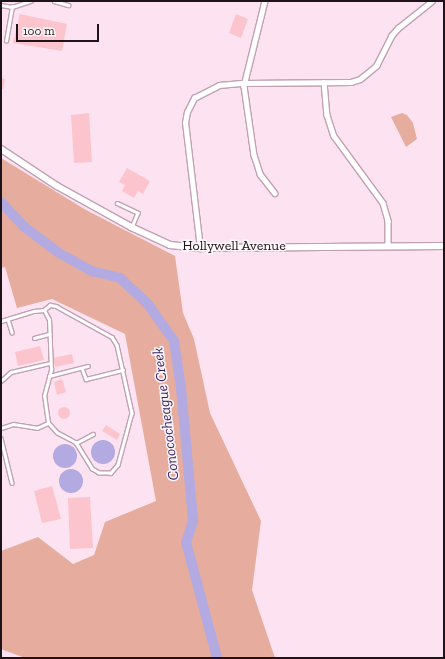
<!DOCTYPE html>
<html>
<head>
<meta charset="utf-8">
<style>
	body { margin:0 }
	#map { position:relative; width:445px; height:659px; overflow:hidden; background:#fde3f1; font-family:"Zilla Slab",serif }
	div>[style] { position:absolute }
	.green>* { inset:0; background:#e6ad9e }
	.water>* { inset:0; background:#b2aae1 }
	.round { border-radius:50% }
	.river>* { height:10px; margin:-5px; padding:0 5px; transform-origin:5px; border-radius:5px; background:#b2aae1 }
	.building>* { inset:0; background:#fcc4cc }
	.roads { filter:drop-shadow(1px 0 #c0a1b2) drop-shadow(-1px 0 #c0a1b2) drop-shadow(0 1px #c0a1b2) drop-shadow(0 -1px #c0a1b2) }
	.service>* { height:2.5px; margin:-1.25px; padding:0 1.25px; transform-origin:1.25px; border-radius:1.25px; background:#fff }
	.minor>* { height:4.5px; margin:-2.25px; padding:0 2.25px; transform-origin:2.25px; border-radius:2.25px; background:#fff }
	.tertiary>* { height:6px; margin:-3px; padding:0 3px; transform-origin:3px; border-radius:3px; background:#fff }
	span { translate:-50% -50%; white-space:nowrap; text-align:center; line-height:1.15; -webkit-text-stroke:3px #fdf7fa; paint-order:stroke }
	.street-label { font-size:14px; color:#1e1319 }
	.water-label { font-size:15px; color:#301e5f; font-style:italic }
	.frame { position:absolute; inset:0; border:2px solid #1e1319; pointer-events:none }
	.scale { position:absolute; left:16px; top:24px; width:83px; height:18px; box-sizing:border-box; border:2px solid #1e1319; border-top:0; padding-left:5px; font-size:12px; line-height:14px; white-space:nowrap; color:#1e1319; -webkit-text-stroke:3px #fdf7fa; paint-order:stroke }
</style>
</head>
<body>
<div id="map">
	<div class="green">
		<i style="clip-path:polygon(402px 113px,407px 115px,413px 123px,417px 139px,406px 147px,391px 117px)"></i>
		<i style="clip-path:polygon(1px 158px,86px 210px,175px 256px,183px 313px,194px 339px,210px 413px,261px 521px,252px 590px,275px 658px,25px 658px,1px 649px,1px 551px,38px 537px,73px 564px,94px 555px,105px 522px,156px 501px,125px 334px,52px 299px,17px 308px,5px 267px,1px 268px)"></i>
	</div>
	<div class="water">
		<i class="round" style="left:91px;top:440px;width:24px;height:24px"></i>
		<i class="round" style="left:53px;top:444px;width:24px;height:24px"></i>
		<i class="round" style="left:59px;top:469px;width:24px;height:24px"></i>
	</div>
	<div class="river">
		<i style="left:1px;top:202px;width:33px;rotate:47deg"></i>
		<i style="left:23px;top:226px;width:45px;rotate:36.9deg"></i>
		<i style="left:59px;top:253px;width:38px;rotate:29deg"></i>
		<i style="left:92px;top:271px;width:29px;rotate:14deg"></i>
		<i style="left:120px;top:278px;width:37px;rotate:43deg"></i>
		<i style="left:147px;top:303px;width:47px;rotate:54.6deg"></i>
		<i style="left:174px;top:341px;width:48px;rotate:81.5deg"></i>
		<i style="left:181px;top:388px;width:134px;rotate:84.8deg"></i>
		<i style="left:193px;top:521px;width:22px;rotate:108deg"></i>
		<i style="left:186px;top:542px;width:120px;rotate:75deg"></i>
	</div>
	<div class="building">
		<i style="clip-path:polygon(20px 14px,67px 24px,62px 51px,13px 43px)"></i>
		<i style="clip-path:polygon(236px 14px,248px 19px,241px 38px,229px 33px)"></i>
		<i style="clip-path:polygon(1px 78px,5px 79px,3px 89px,1px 89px)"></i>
		<i style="clip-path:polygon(89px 113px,92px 162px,74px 163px,71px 115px)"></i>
		<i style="clip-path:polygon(127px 168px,150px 181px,143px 194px,138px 191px,134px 198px,122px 191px,125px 185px,119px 182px)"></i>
		<i style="clip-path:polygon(40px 346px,44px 360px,18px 366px,15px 352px)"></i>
		<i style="clip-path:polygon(72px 354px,74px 363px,55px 367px,53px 358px)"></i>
		<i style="clip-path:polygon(62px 379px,66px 392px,57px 395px,54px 382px)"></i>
		<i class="round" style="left:58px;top:407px;width:12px;height:12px"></i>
		<i style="clip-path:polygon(106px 425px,120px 434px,117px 440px,102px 431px)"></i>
		<i style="clip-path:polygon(52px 486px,61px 519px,42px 523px,34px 491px)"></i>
		<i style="clip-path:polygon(90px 497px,93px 548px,70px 549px,68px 498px)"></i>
	</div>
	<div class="roads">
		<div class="service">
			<i style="left:54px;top:1px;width:15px;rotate:16deg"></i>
			<i style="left:1px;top:5px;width:11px;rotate:10deg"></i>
			<i style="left:12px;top:7px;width:20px;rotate:-18deg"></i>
			<i style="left:6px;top:41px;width:35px;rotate:-80deg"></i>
			<i style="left:117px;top:203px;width:23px;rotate:25deg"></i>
			<i style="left:138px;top:213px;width:15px;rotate:113deg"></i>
			<i style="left:8px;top:319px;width:14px;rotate:73deg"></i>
			<i style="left:1px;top:321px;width:34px;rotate:-17deg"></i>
			<i style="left:34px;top:311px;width:10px;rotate:-6deg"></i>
			<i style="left:44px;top:310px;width:8px;rotate:-40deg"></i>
			<i style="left:50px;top:305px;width:6px;rotate:9deg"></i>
			<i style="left:56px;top:306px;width:64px;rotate:29deg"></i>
			<i style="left:112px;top:337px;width:9px;rotate:58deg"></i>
			<i style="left:117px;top:345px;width:70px;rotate:77.6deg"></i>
			<i style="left:132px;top:413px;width:54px;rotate:105.1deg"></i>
			<i style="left:118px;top:465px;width:11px;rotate:131deg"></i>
			<i style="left:111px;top:473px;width:12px;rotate:180deg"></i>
			<i style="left:99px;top:473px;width:8px;rotate:-150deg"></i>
			<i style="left:92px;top:469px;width:31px;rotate:-122deg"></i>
			<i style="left:76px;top:443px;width:21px;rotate:-152deg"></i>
			<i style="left:57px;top:433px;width:13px;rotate:-132deg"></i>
			<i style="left:48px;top:423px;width:27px;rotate:-98deg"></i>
			<i style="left:44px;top:396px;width:28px;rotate:-75deg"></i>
			<i style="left:51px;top:369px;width:49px;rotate:-92.3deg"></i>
			<i style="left:49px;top:320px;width:11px;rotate:-117deg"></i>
			<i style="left:34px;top:338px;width:16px;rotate:-15deg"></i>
			<i style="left:82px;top:368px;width:12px;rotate:70deg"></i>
			<i style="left:86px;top:379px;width:38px;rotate:-14deg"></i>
			<i style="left:49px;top:376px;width:40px;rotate:-14.4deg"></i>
			<i style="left:1px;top:381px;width:13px;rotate:-42deg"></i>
			<i style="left:11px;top:372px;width:40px;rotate:-13deg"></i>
			<i style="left:1px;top:428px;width:13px;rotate:-18deg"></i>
			<i style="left:13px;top:424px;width:24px;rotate:9deg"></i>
			<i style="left:37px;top:428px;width:12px;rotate:-24deg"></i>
			<i style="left:1px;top:438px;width:46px;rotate:76.3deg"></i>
			<i style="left:76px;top:443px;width:19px;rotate:-28deg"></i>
		</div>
		<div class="minor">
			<i style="left:265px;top:1px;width:88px;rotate:103.9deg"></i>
			<i style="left:244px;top:86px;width:70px;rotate:81.8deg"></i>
			<i style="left:254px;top:155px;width:20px;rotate:72deg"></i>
			<i style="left:260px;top:174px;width:24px;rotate:52deg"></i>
			<i style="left:324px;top:82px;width:33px;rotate:85deg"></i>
			<i style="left:327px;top:115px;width:22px;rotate:72deg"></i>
			<i style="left:334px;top:136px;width:83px;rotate:53.8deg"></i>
			<i style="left:383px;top:203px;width:19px;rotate:74deg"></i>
			<i style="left:388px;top:221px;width:25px;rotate:90deg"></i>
			<i style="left:200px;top:248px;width:126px;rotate:-96.8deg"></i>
			<i style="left:185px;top:123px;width:11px;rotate:-80deg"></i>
			<i style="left:187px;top:112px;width:16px;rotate:-63deg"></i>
			<i style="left:194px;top:98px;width:28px;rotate:-27deg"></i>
			<i style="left:219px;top:85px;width:25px;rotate:-5deg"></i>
			<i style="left:244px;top:83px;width:107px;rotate:-0.5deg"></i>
			<i style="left:351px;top:82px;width:9px;rotate:-18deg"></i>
			<i style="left:360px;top:79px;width:21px;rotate:-39deg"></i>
			<i style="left:376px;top:66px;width:34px;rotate:-63deg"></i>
			<i style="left:391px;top:36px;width:11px;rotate:-49deg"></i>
			<i style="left:398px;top:28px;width:43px;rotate:-38.5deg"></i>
		</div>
		<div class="tertiary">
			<i style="left:1px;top:149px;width:67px;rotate:33.5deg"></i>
			<i style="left:57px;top:186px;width:85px;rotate:29deg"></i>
			<i style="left:131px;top:227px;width:43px;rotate:24.8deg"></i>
			<i style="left:170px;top:245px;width:31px;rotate:6deg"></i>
			<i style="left:201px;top:248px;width:243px;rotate:-0.5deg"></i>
		</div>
	</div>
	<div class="street-label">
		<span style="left:234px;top:246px">Hollywell Avenue</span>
	</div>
	<div class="water-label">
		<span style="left:166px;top:414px;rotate:-97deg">Conococheague Creek</span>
	</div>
	<div class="frame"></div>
	<div class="scale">100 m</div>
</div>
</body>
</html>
